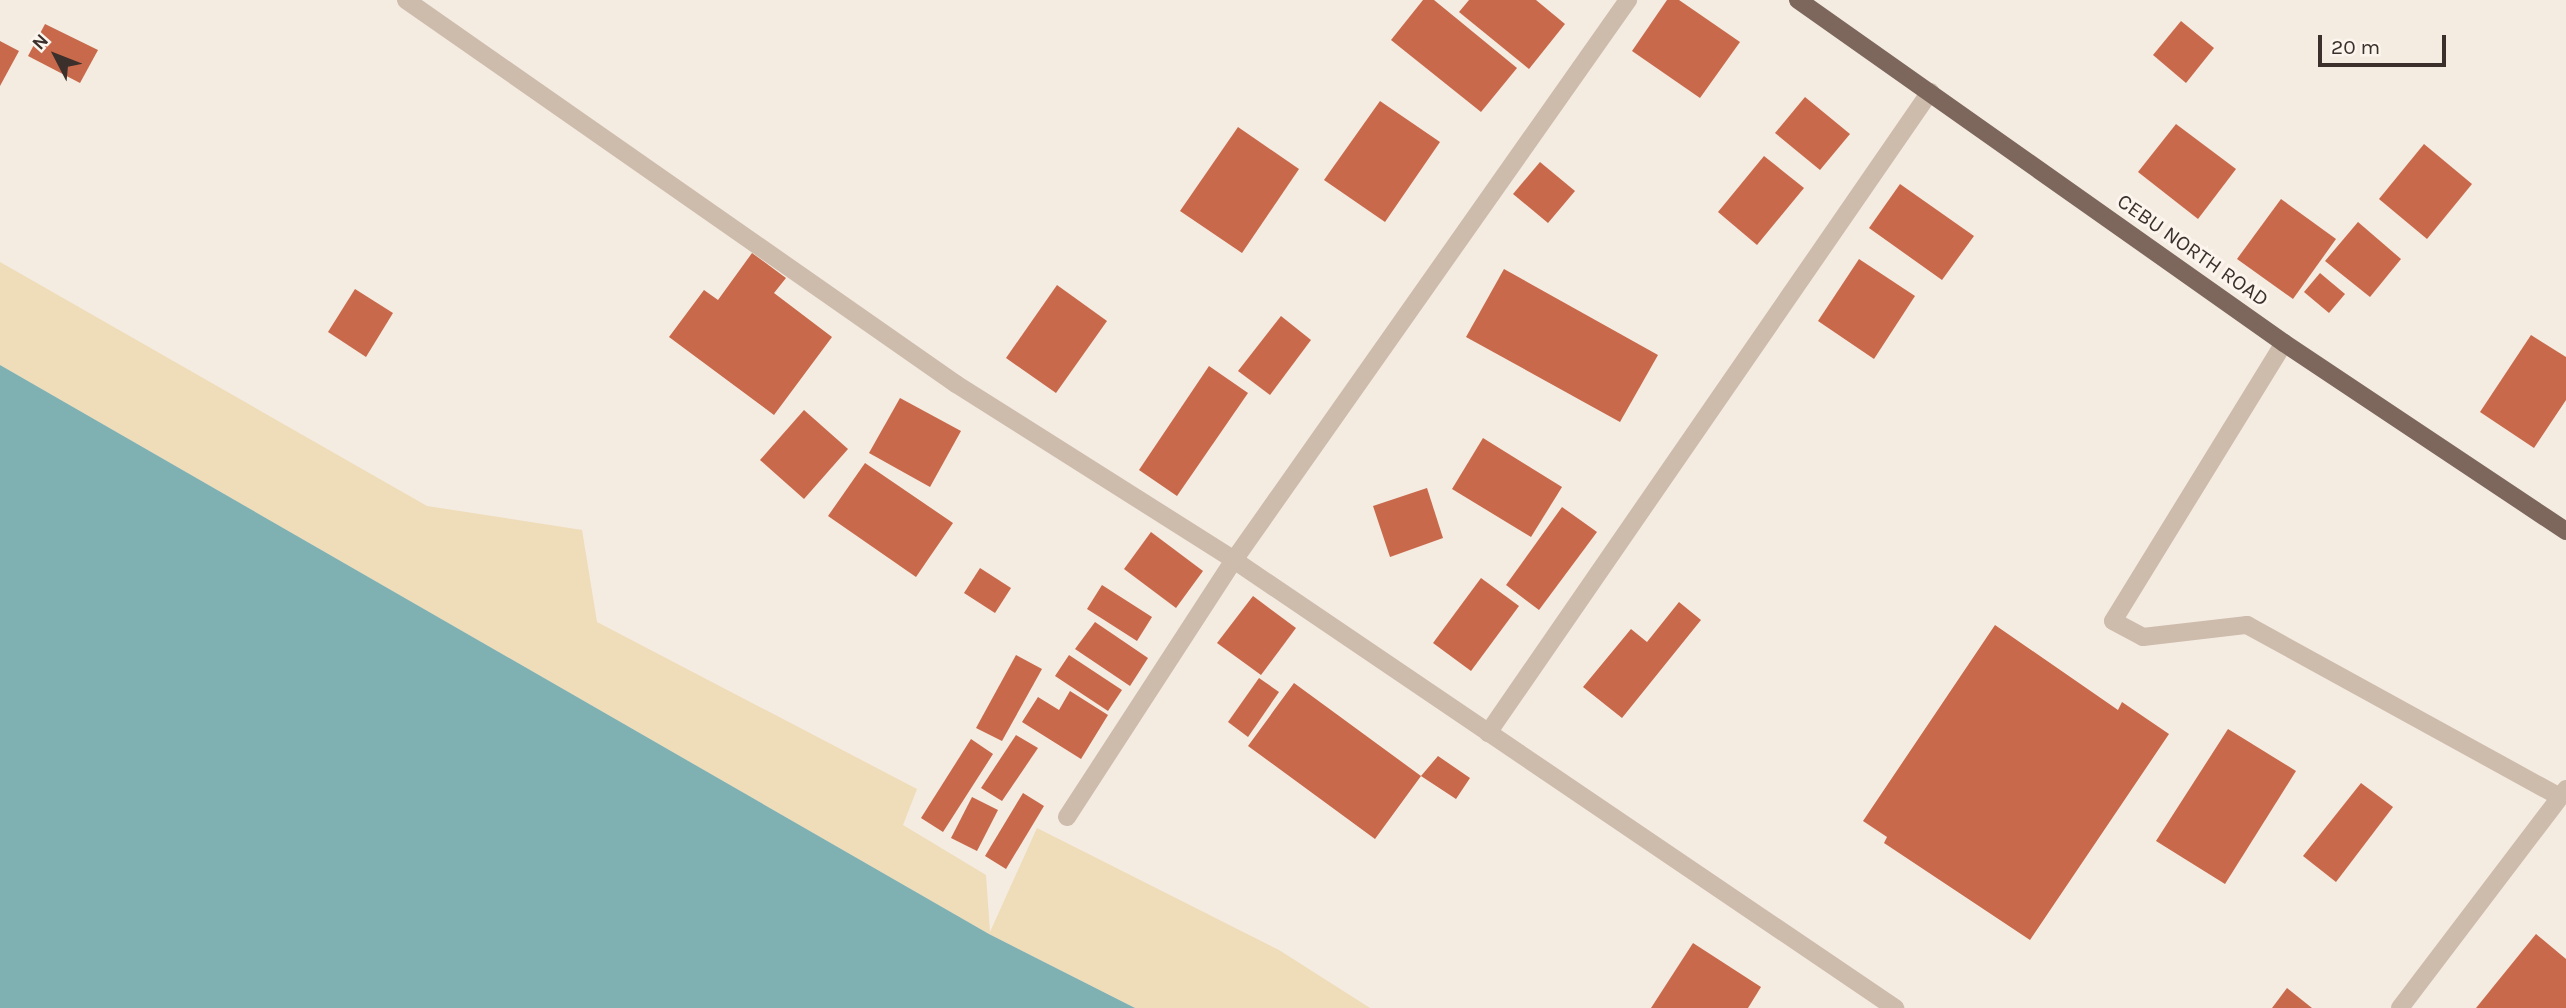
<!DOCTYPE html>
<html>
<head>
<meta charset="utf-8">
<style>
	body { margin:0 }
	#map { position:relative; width:2566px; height:1008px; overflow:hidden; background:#f4ebe1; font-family:Karla,sans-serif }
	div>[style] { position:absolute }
	.sand>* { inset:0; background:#efdcb8 }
	.water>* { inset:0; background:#7fb0b2 }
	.building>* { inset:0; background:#c8694b }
	.minor>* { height:18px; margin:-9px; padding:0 9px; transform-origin:9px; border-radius:9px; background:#cdbbac }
	.major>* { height:18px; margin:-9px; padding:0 9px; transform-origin:9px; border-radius:9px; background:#7d675c }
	span { translate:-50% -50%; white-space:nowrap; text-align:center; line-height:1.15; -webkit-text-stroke:6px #fbf5ee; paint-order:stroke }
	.street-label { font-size:21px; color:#3b302b }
	.north { position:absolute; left:21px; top:21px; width:70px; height:70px; -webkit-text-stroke:5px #fbf5ee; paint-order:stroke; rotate:312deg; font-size:19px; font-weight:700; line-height:28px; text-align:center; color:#3b302b }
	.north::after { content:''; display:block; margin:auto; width:24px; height:32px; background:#3b302b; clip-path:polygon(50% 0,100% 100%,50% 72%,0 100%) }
	.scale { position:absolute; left:2318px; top:35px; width:128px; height:32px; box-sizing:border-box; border:4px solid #3b302b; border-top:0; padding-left:9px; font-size:21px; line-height:24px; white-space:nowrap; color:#3b302b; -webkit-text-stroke:5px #fbf5ee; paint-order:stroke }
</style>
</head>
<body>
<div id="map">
	<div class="sand">
		<i style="clip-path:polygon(0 262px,427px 506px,582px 530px,597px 622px,917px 789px,903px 825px,986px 875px,990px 932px,1037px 828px,1279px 950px,1370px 1008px,1135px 1008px,989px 934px,0 365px)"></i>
	</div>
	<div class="water">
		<i style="clip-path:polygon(0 365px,989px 934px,1135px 1008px,0 1008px)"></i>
	</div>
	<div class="building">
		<i style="clip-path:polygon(1423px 0,1434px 0,1517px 68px,1481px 112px,1391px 40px)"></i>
		<i style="clip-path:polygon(1469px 0,1536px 0,1565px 24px,1529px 69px,1459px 12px)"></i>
		<i style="clip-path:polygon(1667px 0,1679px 0,1740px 42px,1700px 98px,1632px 51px)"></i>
		<i style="clip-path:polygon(2181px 21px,2214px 48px,2186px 83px,2153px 55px)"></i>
		<i style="clip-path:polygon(45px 24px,98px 50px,80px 83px,28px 56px)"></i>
		<i style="clip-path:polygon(0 41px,19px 51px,0 86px)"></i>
		<i style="clip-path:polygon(1805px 97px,1850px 134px,1820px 170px,1775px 133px)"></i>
		<i style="clip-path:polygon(1380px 101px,1440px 142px,1385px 222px,1324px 180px)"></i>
		<i style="clip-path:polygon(2176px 124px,2236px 169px,2198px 219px,2138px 172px)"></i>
		<i style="clip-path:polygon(1238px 127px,1299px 169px,1242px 253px,1180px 211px)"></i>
		<i style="clip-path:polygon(2424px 144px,2472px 184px,2427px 239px,2379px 199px)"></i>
		<i style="clip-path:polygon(1764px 156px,1804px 188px,1757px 245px,1718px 212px)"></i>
		<i style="clip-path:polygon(1540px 162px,1575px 191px,1548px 223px,1513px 194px)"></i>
		<i style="clip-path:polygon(1900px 184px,1974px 236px,1942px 280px,1869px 228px)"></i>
		<i style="clip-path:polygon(2281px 199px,2336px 239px,2293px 299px,2237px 259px)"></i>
		<i style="clip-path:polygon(2358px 222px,2401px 259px,2370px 297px,2325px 261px)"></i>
		<i style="clip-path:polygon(752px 253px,786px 278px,774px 293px,832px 337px,774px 415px,669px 337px,704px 290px,718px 300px)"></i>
		<i style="clip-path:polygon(1859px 259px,1915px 296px,1874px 359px,1818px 321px)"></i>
		<i style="clip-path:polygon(1504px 269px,1658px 355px,1620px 422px,1466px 337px)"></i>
		<i style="clip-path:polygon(2320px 273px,2345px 294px,2329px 313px,2304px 292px)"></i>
		<i style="clip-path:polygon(1057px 285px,1107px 321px,1056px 393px,1006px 358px)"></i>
		<i style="clip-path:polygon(355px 289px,393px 313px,366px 357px,328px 332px)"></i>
		<i style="clip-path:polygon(1281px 316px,1311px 340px,1270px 395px,1238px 371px)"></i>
		<i style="clip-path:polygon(2531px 335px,2566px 357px,2566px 400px,2534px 448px,2480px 412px)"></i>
		<i style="clip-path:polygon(1209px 366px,1248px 393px,1177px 496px,1139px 470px)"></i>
		<i style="clip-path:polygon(900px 398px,961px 431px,930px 487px,869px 453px)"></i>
		<i style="clip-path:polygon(804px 410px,848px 449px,804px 499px,760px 460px)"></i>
		<i style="clip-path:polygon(1483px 438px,1562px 487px,1531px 537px,1452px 489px)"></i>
		<i style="clip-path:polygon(865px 463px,953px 523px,916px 577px,828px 516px)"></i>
		<i style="clip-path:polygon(1427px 488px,1443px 538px,1390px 557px,1373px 506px)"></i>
		<i style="clip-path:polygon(1562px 507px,1597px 532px,1539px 610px,1506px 585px)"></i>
		<i style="clip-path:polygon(1151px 532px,1203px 571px,1176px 608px,1124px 569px)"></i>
		<i style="clip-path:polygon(980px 568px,1011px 588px,995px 613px,964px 593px)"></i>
		<i style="clip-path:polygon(1481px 578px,1519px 606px,1471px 671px,1433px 643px)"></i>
		<i style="clip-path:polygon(1102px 585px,1152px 617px,1137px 641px,1087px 609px)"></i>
		<i style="clip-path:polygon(1253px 596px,1296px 628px,1261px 675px,1217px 643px)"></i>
		<i style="clip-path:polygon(1679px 602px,1701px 620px,1622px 718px,1583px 687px,1631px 629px,1647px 642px)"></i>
		<i style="clip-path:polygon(1095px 622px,1148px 658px,1130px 686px,1075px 649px)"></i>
		<i style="clip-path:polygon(1995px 625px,2118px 710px,2122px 702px,2169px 734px,2030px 940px,1884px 843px,1887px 837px,1863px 821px)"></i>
		<i style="clip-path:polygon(1016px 655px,1042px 669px,1002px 741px,976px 728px)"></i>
		<i style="clip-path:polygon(1069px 655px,1122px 690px,1108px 711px,1055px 676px)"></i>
		<i style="clip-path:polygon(1259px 678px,1279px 692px,1248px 737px,1228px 722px)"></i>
		<i style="clip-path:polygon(1294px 683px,1421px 776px,1438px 756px,1470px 778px,1456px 799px,1421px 776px,1375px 839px,1248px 746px)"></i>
		<i style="clip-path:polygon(1070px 691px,1108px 715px,1081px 759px,1022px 722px,1038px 697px,1059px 710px)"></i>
		<i style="clip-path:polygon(2228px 729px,2296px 771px,2225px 884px,2156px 841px)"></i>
		<i style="clip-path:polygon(1016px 735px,1038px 748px,1002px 801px,981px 788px)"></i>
		<i style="clip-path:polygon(971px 739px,993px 754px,943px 832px,921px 818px)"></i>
		<i style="clip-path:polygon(2361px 783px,2393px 807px,2336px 882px,2303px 856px)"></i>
		<i style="clip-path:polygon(1023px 793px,1044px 806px,1006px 869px,985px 856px)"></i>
		<i style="clip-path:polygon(972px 797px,998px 810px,977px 851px,951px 838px)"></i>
		<i style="clip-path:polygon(2536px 934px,2566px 959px,2566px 1008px,2476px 1008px)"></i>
		<i style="clip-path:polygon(1693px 943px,1761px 987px,1748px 1008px,1651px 1008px)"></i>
		<i style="clip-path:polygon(2287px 988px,2312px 1008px,2272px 1008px)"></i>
	</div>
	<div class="minor">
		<i style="left:406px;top:0;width:671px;rotate:34.92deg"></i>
		<i style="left:956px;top:384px;width:329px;rotate:32.3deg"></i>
		<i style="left:1234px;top:560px;width:799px;rotate:34.13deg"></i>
		<i style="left:2284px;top:343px;width:326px;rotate:121.6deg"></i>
		<i style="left:2113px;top:621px;width:34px;rotate:28deg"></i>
		<i style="left:2143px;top:637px;width:105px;rotate:-6.6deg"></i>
		<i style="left:2247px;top:625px;width:357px;rotate:28.8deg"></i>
		<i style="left:1488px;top:733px;width:779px;rotate:-55.41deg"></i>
		<i style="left:1067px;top:817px;width:306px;rotate:-57deg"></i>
		<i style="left:1234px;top:560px;width:685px;rotate:-54.87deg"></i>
		<i style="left:2400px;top:1008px;width:275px;rotate:-52.8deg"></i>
	</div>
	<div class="major">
		<i style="left:1798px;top:0;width:595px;rotate:35.21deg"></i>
		<i style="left:2284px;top:343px;width:339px;rotate:33.7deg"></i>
	</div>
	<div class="street-label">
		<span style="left:2193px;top:250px;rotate:35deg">CEBU NORTH ROAD</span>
	</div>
	<div class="north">N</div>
	<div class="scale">20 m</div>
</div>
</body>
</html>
